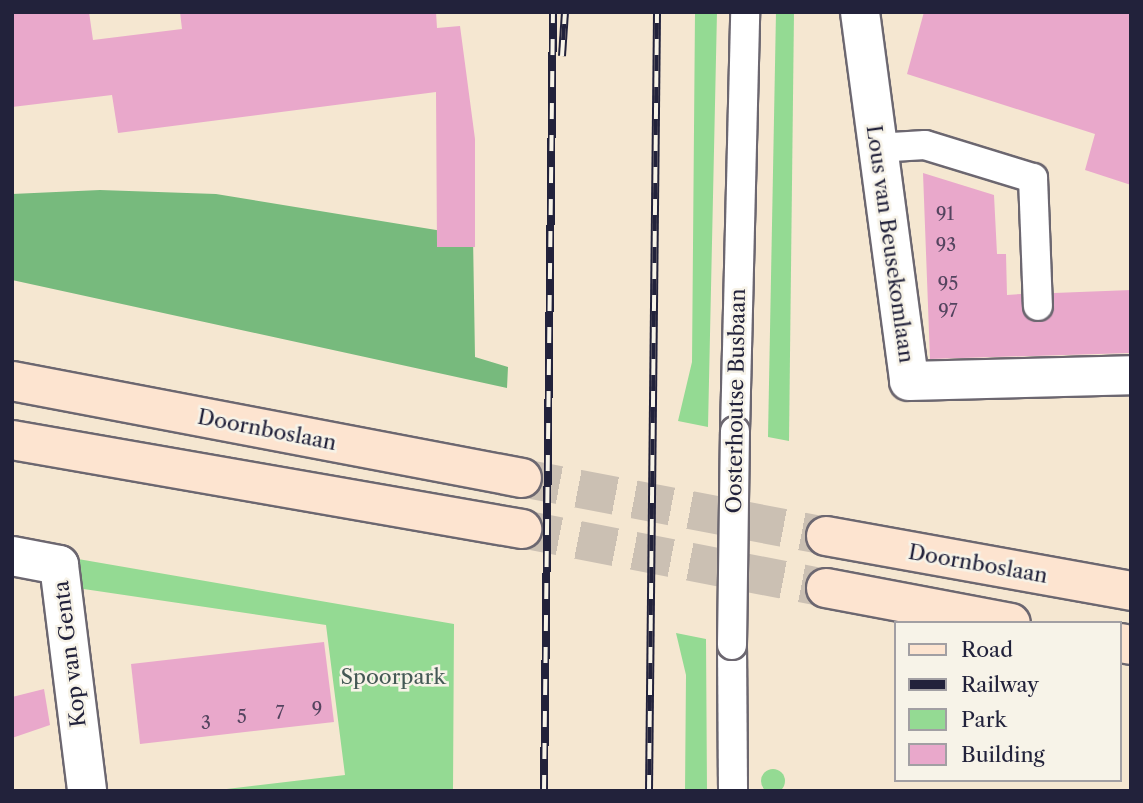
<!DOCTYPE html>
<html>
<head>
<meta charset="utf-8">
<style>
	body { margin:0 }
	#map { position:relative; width:1143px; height:803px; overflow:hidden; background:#f5e7d1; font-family:"Libre Caslon Text",serif }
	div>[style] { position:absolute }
	.green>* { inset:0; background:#94da93 }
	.round { border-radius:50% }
	.forest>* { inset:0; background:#77ba7d }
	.building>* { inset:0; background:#e9a8cb }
	.secondary-tunnel>* { height:38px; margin-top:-19px; transform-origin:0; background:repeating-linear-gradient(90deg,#cbc0b3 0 38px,transparent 0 57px) }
	.roads { filter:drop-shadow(2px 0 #6c6770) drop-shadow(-2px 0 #6c6770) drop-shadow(0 2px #6c6770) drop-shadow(0 -2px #6c6770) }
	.lane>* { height:28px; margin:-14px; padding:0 14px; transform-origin:14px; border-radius:14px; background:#fff }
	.street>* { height:38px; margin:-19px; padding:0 19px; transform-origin:19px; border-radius:19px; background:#fff }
	.secondary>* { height:38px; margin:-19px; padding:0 19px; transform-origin:19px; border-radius:19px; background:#fde4d0 }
	.rail>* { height:8px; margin-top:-4px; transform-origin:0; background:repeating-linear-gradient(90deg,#f7f3e8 0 16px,#22223b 0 32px); box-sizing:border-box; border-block:2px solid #22223b }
	.bridges { filter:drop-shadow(2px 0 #6c6770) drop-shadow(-2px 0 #6c6770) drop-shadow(0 2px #6c6770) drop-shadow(0 -2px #6c6770) }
	.lane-bridge>* { height:28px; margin:-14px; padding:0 14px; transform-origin:14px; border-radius:14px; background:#fff }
	span { translate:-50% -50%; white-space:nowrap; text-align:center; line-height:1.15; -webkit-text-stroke:5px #f7f3e8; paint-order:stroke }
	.number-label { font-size:18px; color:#54445f }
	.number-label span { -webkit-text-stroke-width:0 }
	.street-label { font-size:21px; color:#22223b }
	.park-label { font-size:21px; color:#445955 }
	.frame { position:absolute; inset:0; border:14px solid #22223b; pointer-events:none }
	.legend { position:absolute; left:894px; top:621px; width:228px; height:161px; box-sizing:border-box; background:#f7f3e8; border:2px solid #a29fa3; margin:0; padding:9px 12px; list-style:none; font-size:21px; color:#22223b }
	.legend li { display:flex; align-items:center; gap:14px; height:35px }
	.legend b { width:35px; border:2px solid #a29fa3 }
</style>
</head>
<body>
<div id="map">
	<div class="green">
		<i style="clip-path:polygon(695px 12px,717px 12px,708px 427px,678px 421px,692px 362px)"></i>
		<i style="clip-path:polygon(776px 12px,794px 12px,789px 441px,768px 437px)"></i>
		<i style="clip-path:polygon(78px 559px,454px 624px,453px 791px,210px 791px,345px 775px,326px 625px,77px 588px)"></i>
		<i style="clip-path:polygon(676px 633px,706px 639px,707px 791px,685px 791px,686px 675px)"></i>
		<i class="round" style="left:761px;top:769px;width:24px;height:24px"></i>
	</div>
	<div class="forest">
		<i style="clip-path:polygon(100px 190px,216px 194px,473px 236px,475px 357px,508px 367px,507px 388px,12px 280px,12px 194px)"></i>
	</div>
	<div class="building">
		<i style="clip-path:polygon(12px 12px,89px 12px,93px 40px,182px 29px,180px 12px,436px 12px,437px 28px,460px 26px,475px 139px,475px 247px,437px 247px,436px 92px,118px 133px,112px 95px,12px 107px)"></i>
		<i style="clip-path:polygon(924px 12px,1131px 12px,1131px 185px,1085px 170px,1095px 134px,907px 74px)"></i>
		<i style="clip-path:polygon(923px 173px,994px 195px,997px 254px,1006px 254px,1007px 295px,1021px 294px,1024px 314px,1030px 320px,1039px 322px,1052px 314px,1054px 293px,1131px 290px,1131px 353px,930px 359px)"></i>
		<i style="clip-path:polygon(324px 642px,334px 722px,140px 744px,131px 664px)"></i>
		<i style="clip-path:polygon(44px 689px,50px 725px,12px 738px,12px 697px)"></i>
	</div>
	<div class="secondary-tunnel">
		<i style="left:522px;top:478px;width:309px;rotate:10.8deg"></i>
		<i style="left:522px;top:529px;width:310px;rotate:11deg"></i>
	</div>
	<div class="roads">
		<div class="lane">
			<i style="left:876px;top:148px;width:49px;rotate:-3.5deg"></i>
			<i style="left:925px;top:145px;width:113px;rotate:17deg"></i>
			<i style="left:1033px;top:178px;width:128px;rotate:87.8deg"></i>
			<i style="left:735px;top:431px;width:419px;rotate:-88.6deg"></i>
			<i style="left:732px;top:645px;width:146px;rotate:89.6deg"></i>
		</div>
		<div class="street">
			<i style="left:860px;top:12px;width:372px;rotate:82.4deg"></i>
			<i style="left:909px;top:381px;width:222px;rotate:-1.5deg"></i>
			<i style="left:12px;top:556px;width:48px;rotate:10.8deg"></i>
			<i style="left:59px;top:565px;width:228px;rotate:82.9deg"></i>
		</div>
		<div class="secondary">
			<i style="left:12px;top:381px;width:519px;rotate:10.77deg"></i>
			<i style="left:12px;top:440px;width:518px;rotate:9.9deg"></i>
			<i style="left:826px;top:536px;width:310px;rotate:10.2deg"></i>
			<i style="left:826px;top:588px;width:188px;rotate:10.7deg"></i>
			<i style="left:1120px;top:643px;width:11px;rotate:10deg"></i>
		</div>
	</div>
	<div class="rail">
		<i style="left:562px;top:56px;width:44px;rotate:-86.1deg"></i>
		<i style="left:544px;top:791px;width:779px;rotate:-89.34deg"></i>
		<i style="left:649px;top:791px;width:779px;rotate:-89.41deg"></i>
	</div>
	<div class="bridges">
		<div class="lane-bridge">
			<i style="left:732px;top:645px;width:214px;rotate:-89.2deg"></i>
		</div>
	</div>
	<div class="number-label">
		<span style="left:945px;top:214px">91</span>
		<span style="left:946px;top:245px">93</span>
		<span style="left:948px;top:284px">95</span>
		<span style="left:948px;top:311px">97</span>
		<span style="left:317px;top:709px">9</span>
		<span style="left:280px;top:713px">7</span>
		<span style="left:242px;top:717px">5</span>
		<span style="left:206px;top:723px">3</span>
	</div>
	<div class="street-label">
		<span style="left:890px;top:244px;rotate:82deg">Lous van Beusekomlaan</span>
		<span style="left:736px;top:401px;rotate:-89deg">Oosterhoutse Busbaan</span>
		<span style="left:267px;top:430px;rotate:11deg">Doornboslaan</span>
		<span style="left:978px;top:564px;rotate:10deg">Doornboslaan</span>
		<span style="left:70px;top:654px;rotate:-97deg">Kop van Genta</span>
	</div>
	<div class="park-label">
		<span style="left:393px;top:677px">Spoorpark</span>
	</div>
	<div class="frame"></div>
	<ul class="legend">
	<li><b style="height:9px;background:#fde4d0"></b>Road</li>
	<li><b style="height:9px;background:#22223b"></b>Railway</li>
	<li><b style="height:19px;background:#94da93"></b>Park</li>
	<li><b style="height:19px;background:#e9a8cb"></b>Building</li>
	</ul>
</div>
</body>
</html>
